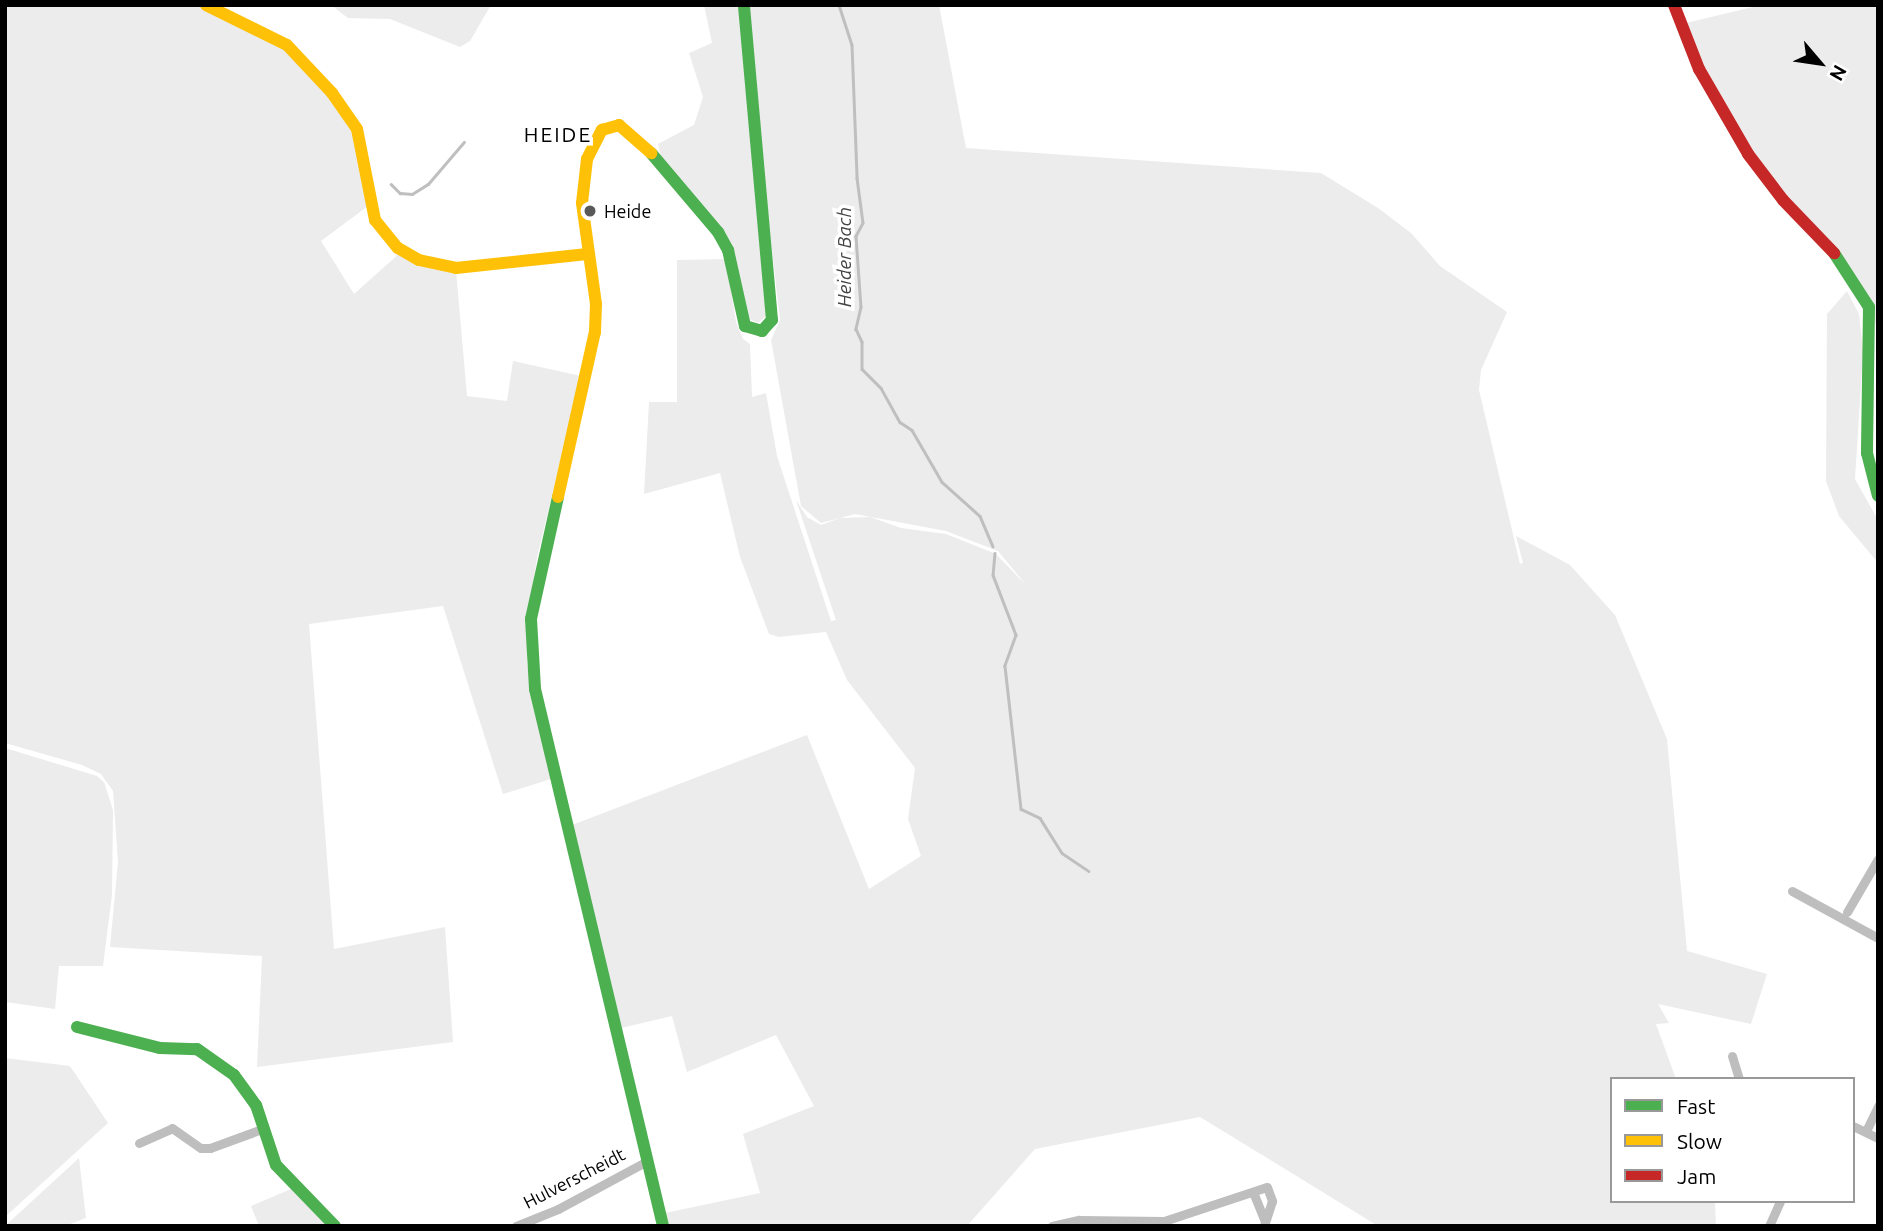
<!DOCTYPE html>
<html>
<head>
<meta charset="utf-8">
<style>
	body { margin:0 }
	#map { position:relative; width:1883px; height:1231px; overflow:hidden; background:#fff; font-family:Ubuntu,sans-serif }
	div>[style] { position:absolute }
	.green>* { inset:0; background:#ececec }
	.stream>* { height:2.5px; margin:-1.25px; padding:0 1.25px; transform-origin:1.25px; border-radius:1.25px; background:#bfbfbf }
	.street>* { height:9px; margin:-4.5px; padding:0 4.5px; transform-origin:4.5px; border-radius:4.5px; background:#bebebe }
	.fast>* { height:12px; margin:-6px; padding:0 6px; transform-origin:6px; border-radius:6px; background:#4caf50 }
	.slow>* { height:12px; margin:-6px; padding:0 6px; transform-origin:6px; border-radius:6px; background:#ffc107 }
	.jam>* { height:12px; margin:-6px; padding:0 6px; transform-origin:6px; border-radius:6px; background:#c62828 }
	.dots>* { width:19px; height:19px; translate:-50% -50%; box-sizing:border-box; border:4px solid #fff; border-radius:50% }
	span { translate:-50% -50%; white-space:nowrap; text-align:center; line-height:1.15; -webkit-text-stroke:7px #fff; paint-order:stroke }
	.poi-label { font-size:18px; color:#000 }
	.left { translate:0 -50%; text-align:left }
	.street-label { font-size:18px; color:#000 }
	.water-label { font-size:19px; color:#444; font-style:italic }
	.quarter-label { font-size:21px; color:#000; letter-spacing:2px }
	.frame { position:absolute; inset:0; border:7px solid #000; pointer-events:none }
	.legend { position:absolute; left:1610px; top:1077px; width:245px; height:126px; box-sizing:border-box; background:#fff; border:2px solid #999; margin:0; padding:9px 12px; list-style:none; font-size:21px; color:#000 }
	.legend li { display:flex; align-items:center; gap:14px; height:35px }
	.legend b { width:35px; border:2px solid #999 }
	.north { position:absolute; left:1785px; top:28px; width:70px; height:70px; -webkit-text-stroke:5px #fff; paint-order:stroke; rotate:119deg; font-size:19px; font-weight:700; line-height:28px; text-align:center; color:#000 }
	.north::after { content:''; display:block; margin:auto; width:24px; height:32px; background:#000; clip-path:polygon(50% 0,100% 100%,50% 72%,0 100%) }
</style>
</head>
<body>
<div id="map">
	<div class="green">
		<i style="clip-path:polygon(5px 5px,201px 5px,286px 46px,355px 129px,368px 206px,321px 241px,354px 294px,401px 252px,456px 270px,467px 396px,507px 401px,513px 361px,581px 376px,538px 553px,527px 618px,527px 664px,551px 779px,503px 794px,443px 606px,309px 624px,334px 949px,445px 927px,453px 1042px,257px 1067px,262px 956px,110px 947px,118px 862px,113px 791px,101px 774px,82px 765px,5px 743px)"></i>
		<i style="clip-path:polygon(331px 5px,491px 5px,470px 41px,460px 47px,390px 19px,348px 18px)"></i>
		<i style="clip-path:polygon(704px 5px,743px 5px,767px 315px,758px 323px,749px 319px,736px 262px,661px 157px,658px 144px,694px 125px,703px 97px,689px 53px,712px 43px)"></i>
		<i style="clip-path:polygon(744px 5px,939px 5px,966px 148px,1321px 173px,1378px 208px,1411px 233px,1440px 266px,1507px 312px,1481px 370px,1479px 390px,1520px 564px,1523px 563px,1516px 536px,1570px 565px,1615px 615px,1667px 739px,1687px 951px,1767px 974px,1751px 1024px,1658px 1004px,1669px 1023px,1656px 1024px,1676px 1079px,1612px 1079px,1612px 1201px,1715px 1201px,1716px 1226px,1378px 1226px,1200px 1117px,1035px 1149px,967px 1226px,669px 1226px,665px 1213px,760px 1193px,743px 1134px,814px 1106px,776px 1035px,687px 1072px,672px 1016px,621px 1028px,572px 825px,807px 735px,869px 889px,921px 856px,908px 819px,915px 768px,847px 680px,826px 632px,779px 637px,769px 634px,740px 557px,720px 473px,644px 494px,649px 402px,677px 402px,677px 260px,726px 259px,736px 322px,743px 339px,750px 344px,752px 397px,766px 393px,777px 456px,831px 621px,836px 620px,796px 500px,807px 517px,821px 525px,840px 518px,870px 517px,901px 528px,946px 534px,996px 554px,1026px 585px,998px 551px,946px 531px,855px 514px,821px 523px,801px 506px,771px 340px,780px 320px)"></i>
		<i style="clip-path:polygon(1761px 5px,1878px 5px,1878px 331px,1870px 306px,1785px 198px,1724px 112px,1682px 24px)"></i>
		<i style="clip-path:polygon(1847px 291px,1859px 314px,1863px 352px,1855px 479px,1878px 520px,1878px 563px,1839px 516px,1826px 481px,1827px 314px)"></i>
		<i style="clip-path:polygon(5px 748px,97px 776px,104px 782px,113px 810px,112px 895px,103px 966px,59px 966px,55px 1009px,5px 1002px)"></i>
		<i style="clip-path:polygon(5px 1058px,70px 1066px,108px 1123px,5px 1217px)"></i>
		<i style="clip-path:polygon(79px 1158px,86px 1218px,65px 1226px,5px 1226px)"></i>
		<i style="clip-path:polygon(291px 1189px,329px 1226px,259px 1226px,251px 1206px)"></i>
	</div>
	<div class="stream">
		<i style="left:839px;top:5px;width:42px;rotate:72deg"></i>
		<i style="left:852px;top:45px;width:133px;rotate:87.8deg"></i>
		<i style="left:857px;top:178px;width:45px;rotate:82.4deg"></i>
		<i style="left:863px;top:223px;width:15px;rotate:118deg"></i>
		<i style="left:856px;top:236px;width:71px;rotate:86deg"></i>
		<i style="left:861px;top:307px;width:23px;rotate:103deg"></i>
		<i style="left:856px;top:329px;width:14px;rotate:65deg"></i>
		<i style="left:862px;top:342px;width:27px;rotate:90deg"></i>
		<i style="left:862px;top:369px;width:27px;rotate:45deg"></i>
		<i style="left:881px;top:388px;width:39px;rotate:61deg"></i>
		<i style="left:900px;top:422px;width:14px;rotate:34deg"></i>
		<i style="left:912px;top:430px;width:60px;rotate:60deg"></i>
		<i style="left:942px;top:482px;width:51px;rotate:41.8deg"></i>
		<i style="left:980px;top:516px;width:33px;rotate:67deg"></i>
		<i style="left:391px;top:184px;width:13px;rotate:45deg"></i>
		<i style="left:400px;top:193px;width:12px;rotate:5deg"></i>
		<i style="left:412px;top:194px;width:19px;rotate:-32deg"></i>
		<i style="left:428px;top:184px;width:55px;rotate:-49.4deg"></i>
		<i style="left:995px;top:553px;width:22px;rotate:95deg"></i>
		<i style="left:993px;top:575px;width:64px;rotate:69deg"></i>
		<i style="left:1016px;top:635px;width:33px;rotate:110deg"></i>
		<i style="left:1005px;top:666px;width:144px;rotate:83.6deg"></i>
		<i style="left:1021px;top:809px;width:21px;rotate:25deg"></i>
		<i style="left:1040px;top:818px;width:41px;rotate:57.8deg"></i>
		<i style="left:1062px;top:853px;width:32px;rotate:34deg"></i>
	</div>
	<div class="street">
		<i style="left:1792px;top:891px;width:98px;rotate:28.7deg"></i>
		<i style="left:1847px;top:912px;width:61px;rotate:-59.7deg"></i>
		<i style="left:1732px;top:1056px;width:24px;rotate:73deg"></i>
		<i style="left:1853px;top:1126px;width:28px;rotate:26deg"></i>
		<i style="left:1866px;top:1131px;width:28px;rotate:-64deg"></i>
		<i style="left:139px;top:1143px;width:36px;rotate:-24deg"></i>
		<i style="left:172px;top:1128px;width:35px;rotate:35deg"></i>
		<i style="left:201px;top:1148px;width:9px"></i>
		<i style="left:210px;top:1148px;width:55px;rotate:-20.1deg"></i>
		<i style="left:1253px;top:1192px;width:32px;rotate:68deg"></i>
		<i style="left:516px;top:1226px;width:45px;rotate:-22deg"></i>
		<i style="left:558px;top:1209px;width:101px;rotate:-28.3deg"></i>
		<i style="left:1052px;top:1226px;width:28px;rotate:-13deg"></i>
		<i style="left:1079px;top:1220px;width:85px;rotate:0.7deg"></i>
		<i style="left:1164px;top:1221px;width:108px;rotate:-18.3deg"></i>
		<i style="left:1267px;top:1187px;width:15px;rotate:70deg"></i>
		<i style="left:1272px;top:1201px;width:26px;rotate:108deg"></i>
		<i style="left:1769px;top:1226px;width:27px;rotate:-66deg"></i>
	</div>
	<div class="fast">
		<i style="left:651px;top:153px;width:104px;rotate:49.7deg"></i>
		<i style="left:718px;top:232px;width:21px;rotate:61deg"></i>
		<i style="left:728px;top:250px;width:78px;rotate:77.4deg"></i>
		<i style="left:745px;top:326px;width:18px;rotate:16deg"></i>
		<i style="left:762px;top:331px;width:15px;rotate:-48deg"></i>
		<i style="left:772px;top:320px;width:316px;rotate:-95.1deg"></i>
		<i style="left:1834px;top:253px;width:64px;rotate:57.1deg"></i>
		<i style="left:1869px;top:307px;width:146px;rotate:90.8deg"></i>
		<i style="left:1867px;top:453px;width:44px;rotate:75.7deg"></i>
		<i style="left:558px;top:497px;width:125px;rotate:102.5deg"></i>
		<i style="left:531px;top:619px;width:70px;rotate:86.7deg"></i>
		<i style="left:535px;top:689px;width:552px;rotate:76.59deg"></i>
		<i style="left:77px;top:1027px;width:86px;rotate:14.2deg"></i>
		<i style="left:160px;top:1048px;width:37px;rotate:2deg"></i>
		<i style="left:197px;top:1049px;width:45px;rotate:35.1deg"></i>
		<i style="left:234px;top:1075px;width:37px;rotate:54deg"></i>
		<i style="left:256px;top:1105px;width:63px;rotate:71.6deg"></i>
		<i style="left:276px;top:1165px;width:85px;rotate:46deg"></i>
	</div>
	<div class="slow">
		<i style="left:206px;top:5px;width:90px;rotate:26.3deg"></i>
		<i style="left:287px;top:45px;width:66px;rotate:46.8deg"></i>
		<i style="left:332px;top:93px;width:44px;rotate:55.2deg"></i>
		<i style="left:357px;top:129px;width:93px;rotate:78.8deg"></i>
		<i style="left:375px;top:220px;width:36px;rotate:51deg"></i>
		<i style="left:398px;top:248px;width:24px;rotate:30deg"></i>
		<i style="left:419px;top:260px;width:38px;rotate:12deg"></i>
		<i style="left:456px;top:268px;width:132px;rotate:-6.1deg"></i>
		<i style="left:558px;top:497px;width:169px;rotate:-77.4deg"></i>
		<i style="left:595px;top:332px;width:28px;rotate:-88deg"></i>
		<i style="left:596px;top:304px;width:102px;rotate:-97.9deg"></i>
		<i style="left:582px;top:203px;width:44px;rotate:-83.5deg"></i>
		<i style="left:587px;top:159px;width:33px;rotate:-63deg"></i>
		<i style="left:602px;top:130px;width:18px;rotate:-16deg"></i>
		<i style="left:619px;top:125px;width:43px;rotate:41.2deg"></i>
	</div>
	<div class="jam">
		<i style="left:1674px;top:5px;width:69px;rotate:68.7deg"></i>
		<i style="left:1699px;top:69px;width:98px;rotate:60deg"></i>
		<i style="left:1748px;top:154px;width:58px;rotate:52.7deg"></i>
		<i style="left:1783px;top:200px;width:74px;rotate:46.1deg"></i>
	</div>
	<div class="dots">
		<i style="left:590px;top:211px;background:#595959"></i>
	</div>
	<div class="poi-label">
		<span class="left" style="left:604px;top:211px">Heide</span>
	</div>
	<div class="street-label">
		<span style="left:574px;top:1178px;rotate:-27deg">Hulverscheidt</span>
	</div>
	<div class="water-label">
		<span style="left:845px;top:257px;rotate:-90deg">Heider Bach</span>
	</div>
	<div class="quarter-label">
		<span style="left:558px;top:134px">HEIDE</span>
	</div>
	<div class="frame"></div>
	<ul class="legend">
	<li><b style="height:9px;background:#4caf50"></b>Fast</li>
	<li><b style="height:9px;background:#ffc107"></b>Slow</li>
	<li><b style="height:9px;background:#c62828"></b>Jam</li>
	</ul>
	<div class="north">N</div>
</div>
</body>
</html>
